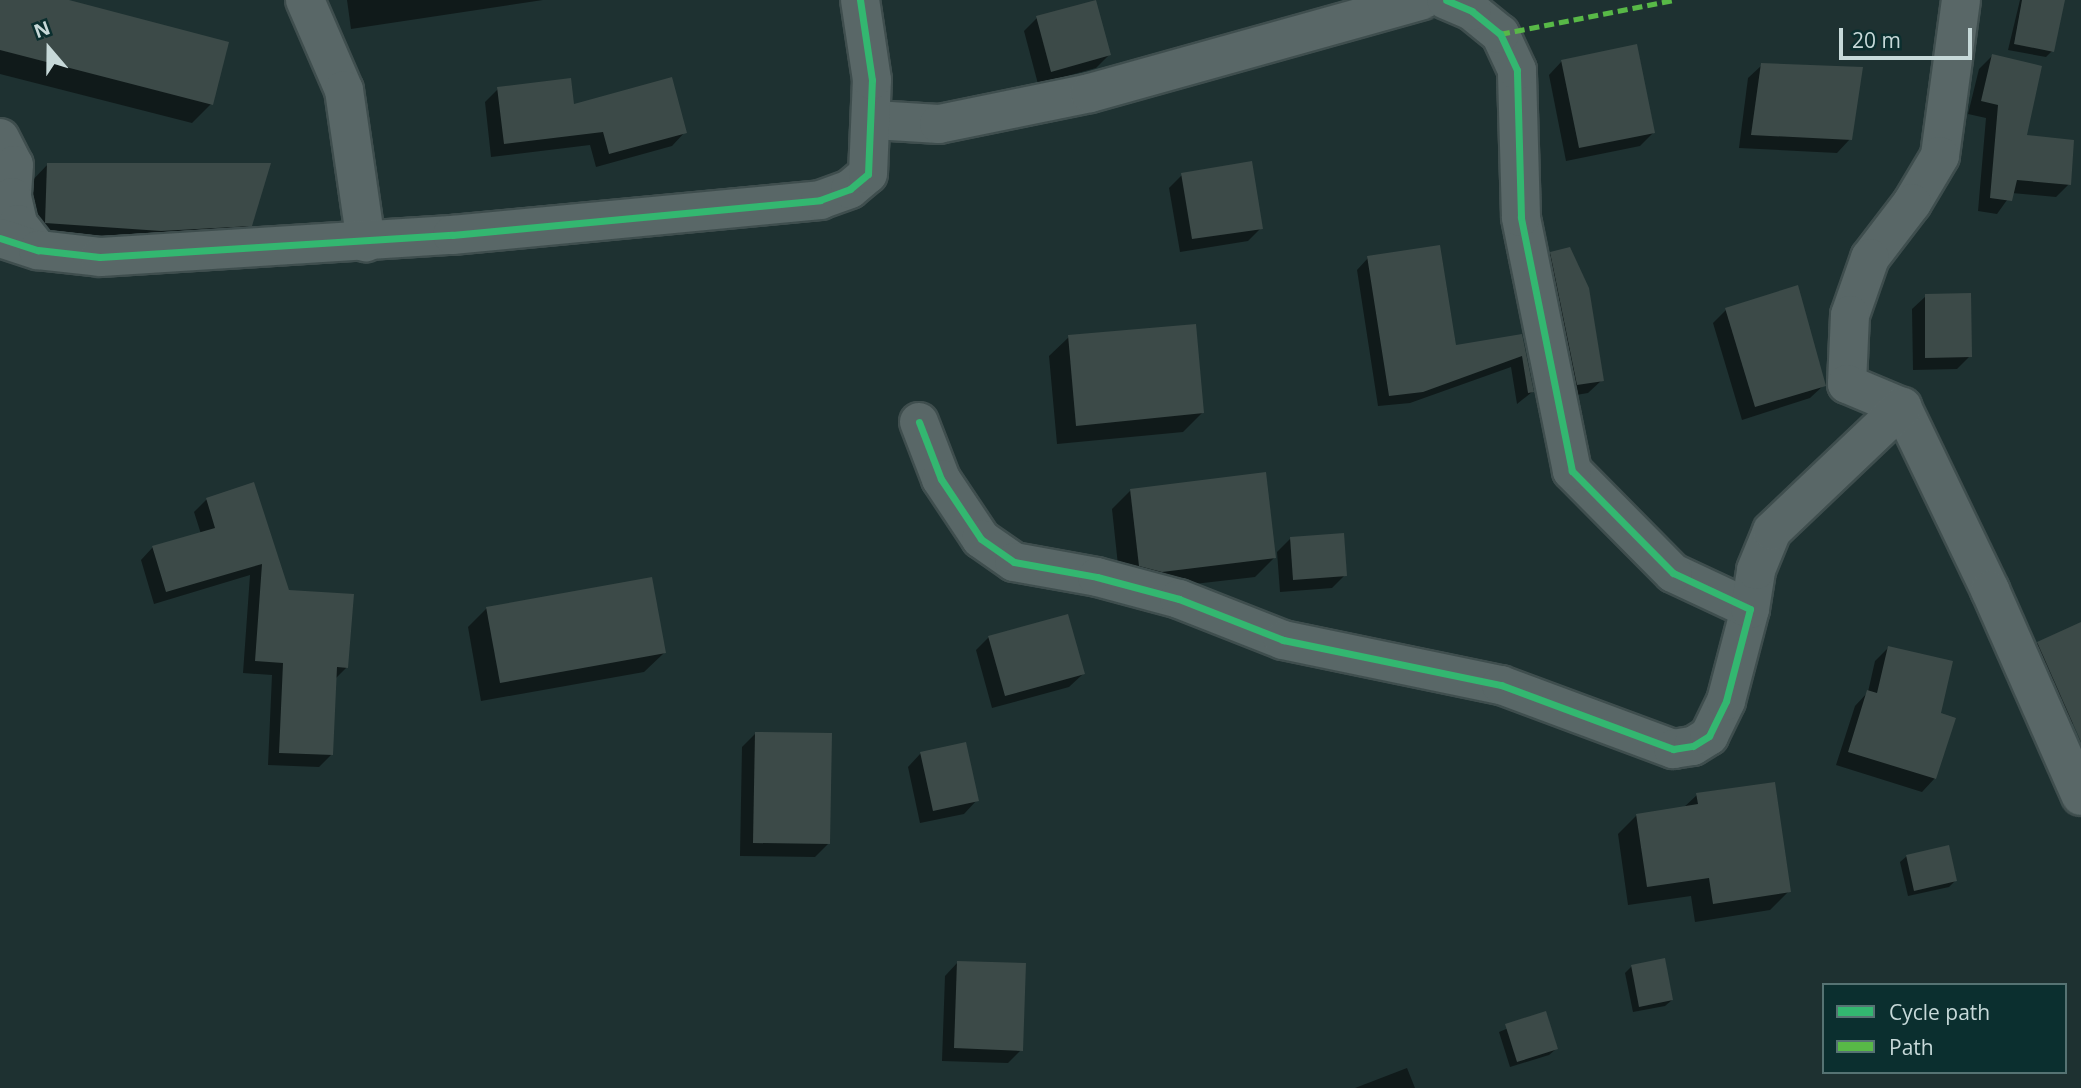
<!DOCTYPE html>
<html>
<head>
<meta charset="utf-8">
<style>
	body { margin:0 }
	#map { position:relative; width:2081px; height:1088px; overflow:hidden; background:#1e3131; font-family:"Open Sans",sans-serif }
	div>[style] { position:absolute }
	.shadow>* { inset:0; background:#0007 }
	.building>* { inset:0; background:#3c4a48 }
	.roads { filter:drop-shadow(2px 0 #3f4e4e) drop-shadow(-2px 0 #3f4e4e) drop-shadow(0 2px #3f4e4e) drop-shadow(0 -2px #3f4e4e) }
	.street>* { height:38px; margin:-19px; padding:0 19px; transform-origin:19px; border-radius:19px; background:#596767 }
	.quiet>* { height:5px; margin-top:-2.5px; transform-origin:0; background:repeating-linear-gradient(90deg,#58b947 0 10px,transparent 0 15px) }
	.cycleway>* { height:7px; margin:-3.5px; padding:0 3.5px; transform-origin:3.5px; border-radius:3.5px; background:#33b770 }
	span { translate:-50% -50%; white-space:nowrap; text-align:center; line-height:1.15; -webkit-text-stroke:6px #0b2f2f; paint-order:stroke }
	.legend { position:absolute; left:1822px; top:983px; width:245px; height:91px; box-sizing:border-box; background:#0b2f2f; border:2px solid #567373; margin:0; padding:9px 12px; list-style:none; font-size:21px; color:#c7d9d9 }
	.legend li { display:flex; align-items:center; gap:14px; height:35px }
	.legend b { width:35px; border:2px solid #567373 }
	.north { position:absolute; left:14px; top:14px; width:70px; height:70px; -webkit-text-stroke:5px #0b2f2f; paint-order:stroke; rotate:340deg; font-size:19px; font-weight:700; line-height:28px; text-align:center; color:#c7d9d9 }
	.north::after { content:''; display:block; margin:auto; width:24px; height:32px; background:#c7d9d9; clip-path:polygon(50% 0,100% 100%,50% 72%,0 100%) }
	.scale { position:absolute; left:1839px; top:28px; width:133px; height:32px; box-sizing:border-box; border:4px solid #c7d9d9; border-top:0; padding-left:9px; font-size:21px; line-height:24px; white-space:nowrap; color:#c7d9d9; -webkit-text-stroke:5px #0b2f2f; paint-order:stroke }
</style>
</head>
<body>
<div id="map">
	<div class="shadow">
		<i style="clip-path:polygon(0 0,62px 0,211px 104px,192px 123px,0 74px)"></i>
		<i style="clip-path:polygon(347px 0,543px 0,351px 29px)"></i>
		<i style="clip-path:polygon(2020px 0,2042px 0,2052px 51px,2046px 57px,2008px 50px)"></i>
		<i style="clip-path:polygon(1037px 18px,1109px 55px,1096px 68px,1038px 84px,1024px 31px)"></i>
		<i style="clip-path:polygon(1992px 56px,2025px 137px,2069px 184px,2056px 197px,2012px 193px,1997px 214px,1978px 211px,1986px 118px,1968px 114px,1979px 69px)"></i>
		<i style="clip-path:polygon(1562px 61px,1653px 133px,1640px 146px,1566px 161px,1549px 75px)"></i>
		<i style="clip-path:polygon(1762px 65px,1850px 139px,1837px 153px,1739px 148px,1748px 78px)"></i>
		<i style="clip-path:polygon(498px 89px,573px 106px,685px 132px,672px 146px,596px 167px,590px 145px,491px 157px,485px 102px)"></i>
		<i style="clip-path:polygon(48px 164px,250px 225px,231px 244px,27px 242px,29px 184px)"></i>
		<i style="clip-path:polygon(1182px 175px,1261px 228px,1248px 241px,1180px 252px,1169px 188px)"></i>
		<i style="clip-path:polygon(1551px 254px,1602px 380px,1588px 393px,1564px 397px,1538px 267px)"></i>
		<i style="clip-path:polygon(1368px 258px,1454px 347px,1518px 337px,1532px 392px,1517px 404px,1511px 367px,1410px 403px,1378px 406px,1357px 270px)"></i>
		<i style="clip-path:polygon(1926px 296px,1970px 356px,1957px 369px,1913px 370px,1912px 309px)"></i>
		<i style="clip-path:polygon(1726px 310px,1824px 385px,1810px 398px,1742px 420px,1713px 323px)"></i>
		<i style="clip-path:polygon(1069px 337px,1202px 413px,1183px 432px,1057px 444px,1049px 356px)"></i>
		<i style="clip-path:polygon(253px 484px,288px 592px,347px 667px,335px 679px,331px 755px,319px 767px,268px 765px,272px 675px,243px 673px,250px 575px,154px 604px,141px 560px,153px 547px,201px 534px,194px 512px,206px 500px)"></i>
		<i style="clip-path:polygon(1131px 490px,1274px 558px,1255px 577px,1142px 590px,1120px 584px,1112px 509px)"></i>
		<i style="clip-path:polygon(1290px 539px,1345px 575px,1332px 588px,1280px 592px,1277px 552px)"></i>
		<i style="clip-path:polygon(487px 608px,664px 653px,644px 672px,481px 701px,468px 627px)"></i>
		<i style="clip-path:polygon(2081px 624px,2081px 720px,2057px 731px,2025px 657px,2038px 643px)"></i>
		<i style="clip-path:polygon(989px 637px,1083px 674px,1069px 687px,992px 708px,976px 650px)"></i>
		<i style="clip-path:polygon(1888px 648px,1939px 714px,1935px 778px,1922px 792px,1836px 765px,1855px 706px,1868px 692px,1875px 661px)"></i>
		<i style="clip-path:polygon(755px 734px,828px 844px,815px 857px,740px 856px,742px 747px)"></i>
		<i style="clip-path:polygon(921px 753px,977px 800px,964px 814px,920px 823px,908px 767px)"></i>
		<i style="clip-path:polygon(1697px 795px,1789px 891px,1770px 910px,1695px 922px,1691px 896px,1628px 905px,1618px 834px,1637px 815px,1683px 808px)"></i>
		<i style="clip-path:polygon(1907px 856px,1955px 881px,1949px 887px,1908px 896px,1900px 862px)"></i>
		<i style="clip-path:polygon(958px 962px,1021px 1050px,1008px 1063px,942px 1061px,945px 976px)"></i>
		<i style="clip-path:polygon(1632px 966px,1672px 1000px,1665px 1006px,1633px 1012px,1625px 973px)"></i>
		<i style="clip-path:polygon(1545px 1013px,1556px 1049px,1549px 1055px,1510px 1067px,1499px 1032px)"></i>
		<i style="clip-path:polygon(1407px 1068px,1415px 1088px,1355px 1088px)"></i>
	</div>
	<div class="building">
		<i style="clip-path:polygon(0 0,69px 0,229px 42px,213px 105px,0 50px)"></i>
		<i style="clip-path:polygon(1096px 0,1111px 55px,1051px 72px,1036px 16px)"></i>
		<i style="clip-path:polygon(2022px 0,2065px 0,2054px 52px,2014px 44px)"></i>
		<i style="clip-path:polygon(1637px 44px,1655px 133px,1579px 148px,1561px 60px)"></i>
		<i style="clip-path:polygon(1992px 54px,2042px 66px,2027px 135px,2074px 140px,2071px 185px,2017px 180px,2012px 201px,1990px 198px,1998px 105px,1981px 101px)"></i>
		<i style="clip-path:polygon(1761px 63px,1863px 67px,1852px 140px,1751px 135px)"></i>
		<i style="clip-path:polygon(672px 77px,687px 133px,609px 154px,603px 132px,504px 144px,497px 87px,571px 78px,574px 104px)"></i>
		<i style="clip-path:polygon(1252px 161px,1263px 229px,1192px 239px,1181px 173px)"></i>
		<i style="clip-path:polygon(47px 163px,271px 163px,252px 226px,161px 231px,45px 223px)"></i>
		<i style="clip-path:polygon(1440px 245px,1456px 345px,1522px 334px,1534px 392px,1528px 393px,1522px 356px,1423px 392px,1389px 396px,1367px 256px)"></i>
		<i style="clip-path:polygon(1570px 247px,1589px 288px,1604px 381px,1577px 385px,1550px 252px)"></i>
		<i style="clip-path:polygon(1798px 285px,1826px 386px,1755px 407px,1725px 308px)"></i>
		<i style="clip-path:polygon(1971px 293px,1972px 357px,1925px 358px,1925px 294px)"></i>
		<i style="clip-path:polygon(1196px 324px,1204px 413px,1076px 426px,1068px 335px)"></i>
		<i style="clip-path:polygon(1266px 472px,1276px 558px,1162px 572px,1139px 566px,1130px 489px)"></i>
		<i style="clip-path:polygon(254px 482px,289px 590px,354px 594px,348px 668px,337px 667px,333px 755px,279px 753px,283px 663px,255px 661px,262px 564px,166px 592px,152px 546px,215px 528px,206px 498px)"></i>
		<i style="clip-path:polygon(1344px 533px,1347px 576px,1293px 580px,1290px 537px)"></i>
		<i style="clip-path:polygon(652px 577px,666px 653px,500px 683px,486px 607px)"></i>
		<i style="clip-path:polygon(1068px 614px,1085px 674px,1005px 696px,988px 636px)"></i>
		<i style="clip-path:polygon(2081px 622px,2081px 742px,2037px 642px)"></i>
		<i style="clip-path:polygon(1888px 646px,1953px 661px,1941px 713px,1956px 718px,1936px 779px,1848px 752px,1867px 690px,1877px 693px)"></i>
		<i style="clip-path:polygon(755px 732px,832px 733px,830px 844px,753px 843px)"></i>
		<i style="clip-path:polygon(966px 742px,979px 801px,933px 811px,920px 752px)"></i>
		<i style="clip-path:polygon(1775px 782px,1791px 892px,1713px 904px,1709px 878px,1647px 887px,1636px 814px,1698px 804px,1696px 793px)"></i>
		<i style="clip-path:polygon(1949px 845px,1957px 881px,1914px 891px,1906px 855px)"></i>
		<i style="clip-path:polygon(1665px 958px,1673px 1000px,1639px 1007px,1631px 965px)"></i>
		<i style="clip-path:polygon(957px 961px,1026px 963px,1023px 1051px,954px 1048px)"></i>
		<i style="clip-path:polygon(1546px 1011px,1558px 1049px,1517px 1062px,1505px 1024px)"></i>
	</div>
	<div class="roads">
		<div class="street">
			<i style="left:305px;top:0;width:98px;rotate:66.6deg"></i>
			<i style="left:344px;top:90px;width:154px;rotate:81.8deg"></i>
			<i style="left:1961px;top:0;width:157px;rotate:97.7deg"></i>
			<i style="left:1940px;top:156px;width:55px;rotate:120.8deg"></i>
			<i style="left:1912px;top:203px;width:69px;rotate:127.4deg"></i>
			<i style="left:1870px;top:258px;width:60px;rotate:109.3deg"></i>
			<i style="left:1850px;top:315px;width:69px;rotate:92.5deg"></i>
			<i style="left:1847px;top:384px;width:60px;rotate:22.7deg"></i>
			<i style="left:1902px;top:407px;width:203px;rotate:64.3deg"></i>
			<i style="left:1990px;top:590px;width:225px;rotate:66.2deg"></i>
			<i style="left:874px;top:120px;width:65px;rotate:3.5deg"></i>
			<i style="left:939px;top:124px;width:154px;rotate:-11.6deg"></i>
			<i style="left:1090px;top:93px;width:345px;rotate:-15.6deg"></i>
			<i style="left:0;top:138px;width:30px;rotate:63deg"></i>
			<i style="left:14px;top:165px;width:32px;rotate:94deg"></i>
			<i style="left:12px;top:197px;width:28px;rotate:77deg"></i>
			<i style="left:18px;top:224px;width:33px;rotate:52deg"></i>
			<i style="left:0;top:238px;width:40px;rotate:18deg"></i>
			<i style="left:38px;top:250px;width:62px;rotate:6.4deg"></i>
			<i style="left:100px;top:257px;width:353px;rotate:-3.6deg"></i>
			<i style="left:452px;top:235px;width:370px;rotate:-5.4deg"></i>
			<i style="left:820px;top:200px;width:32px;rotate:-20deg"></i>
			<i style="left:850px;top:189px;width:23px;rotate:-40deg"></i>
			<i style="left:868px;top:174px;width:94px;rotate:-87.6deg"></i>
			<i style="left:872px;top:80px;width:81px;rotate:-98.5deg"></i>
			<i style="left:919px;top:422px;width:61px;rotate:68.9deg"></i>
			<i style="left:941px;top:479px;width:72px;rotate:56.3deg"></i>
			<i style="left:981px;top:539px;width:40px;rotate:34.9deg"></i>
			<i style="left:1014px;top:562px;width:84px;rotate:10.2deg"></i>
			<i style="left:1097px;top:577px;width:85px;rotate:15deg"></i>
			<i style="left:1179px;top:599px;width:112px;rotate:21.5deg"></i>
			<i style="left:1283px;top:640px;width:223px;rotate:11.7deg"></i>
			<i style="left:1501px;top:685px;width:184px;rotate:20.4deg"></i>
			<i style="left:1673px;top:749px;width:20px;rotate:-9deg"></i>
			<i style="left:1693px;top:746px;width:19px;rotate:-32deg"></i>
			<i style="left:1709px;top:736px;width:39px;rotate:-64deg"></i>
			<i style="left:1726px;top:701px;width:95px;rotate:-75.4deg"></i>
			<i style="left:1750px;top:609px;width:85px;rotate:-154.9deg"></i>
			<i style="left:1673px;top:573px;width:144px;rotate:-134.7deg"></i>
			<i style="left:1572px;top:471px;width:259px;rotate:-101.4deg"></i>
			<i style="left:1521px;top:217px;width:147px;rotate:-91.6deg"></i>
			<i style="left:1517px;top:70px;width:40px;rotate:-115deg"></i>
			<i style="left:1500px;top:34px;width:36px;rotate:-141deg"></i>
			<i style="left:1472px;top:11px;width:28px;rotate:-157deg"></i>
			<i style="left:1750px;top:609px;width:39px;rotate:-81deg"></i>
			<i style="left:1756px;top:570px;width:42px;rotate:-67.7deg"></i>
			<i style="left:1772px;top:531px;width:180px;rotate:-43.6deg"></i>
		</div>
	</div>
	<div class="quiet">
		<i style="left:1500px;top:34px;width:177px;rotate:-11.1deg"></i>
	</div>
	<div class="cycleway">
		<i style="left:0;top:238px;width:40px;rotate:18deg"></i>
		<i style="left:38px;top:250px;width:62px;rotate:6.4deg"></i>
		<i style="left:100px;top:257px;width:353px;rotate:-3.6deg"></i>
		<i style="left:452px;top:235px;width:370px;rotate:-5.4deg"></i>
		<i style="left:820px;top:200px;width:32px;rotate:-20deg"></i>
		<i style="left:850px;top:189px;width:23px;rotate:-40deg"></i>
		<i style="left:868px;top:174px;width:94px;rotate:-87.6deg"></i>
		<i style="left:872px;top:80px;width:81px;rotate:-98.5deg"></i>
		<i style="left:919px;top:422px;width:61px;rotate:68.9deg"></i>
		<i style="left:941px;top:479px;width:72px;rotate:56.3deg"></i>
		<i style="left:981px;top:539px;width:40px;rotate:34.9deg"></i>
		<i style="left:1014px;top:562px;width:84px;rotate:10.2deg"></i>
		<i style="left:1097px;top:577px;width:85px;rotate:15deg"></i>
		<i style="left:1179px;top:599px;width:112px;rotate:21.5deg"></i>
		<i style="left:1283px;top:640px;width:223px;rotate:11.7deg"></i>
		<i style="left:1501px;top:685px;width:184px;rotate:20.4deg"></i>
		<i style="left:1673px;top:749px;width:20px;rotate:-9deg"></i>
		<i style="left:1693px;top:746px;width:19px;rotate:-32deg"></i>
		<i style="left:1709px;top:736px;width:39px;rotate:-64deg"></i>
		<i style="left:1726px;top:701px;width:95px;rotate:-75.4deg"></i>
		<i style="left:1750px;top:609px;width:85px;rotate:-154.9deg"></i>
		<i style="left:1673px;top:573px;width:144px;rotate:-134.7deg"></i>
		<i style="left:1572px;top:471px;width:259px;rotate:-101.4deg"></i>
		<i style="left:1521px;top:217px;width:147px;rotate:-91.6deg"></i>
		<i style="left:1517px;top:70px;width:40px;rotate:-115deg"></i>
		<i style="left:1500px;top:34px;width:36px;rotate:-141deg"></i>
		<i style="left:1472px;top:11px;width:28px;rotate:-157deg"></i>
	</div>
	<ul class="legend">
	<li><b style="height:9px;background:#33b770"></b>Cycle path</li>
	<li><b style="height:9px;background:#58b947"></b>Path</li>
	</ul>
	<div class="north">N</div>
	<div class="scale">20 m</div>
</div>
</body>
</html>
